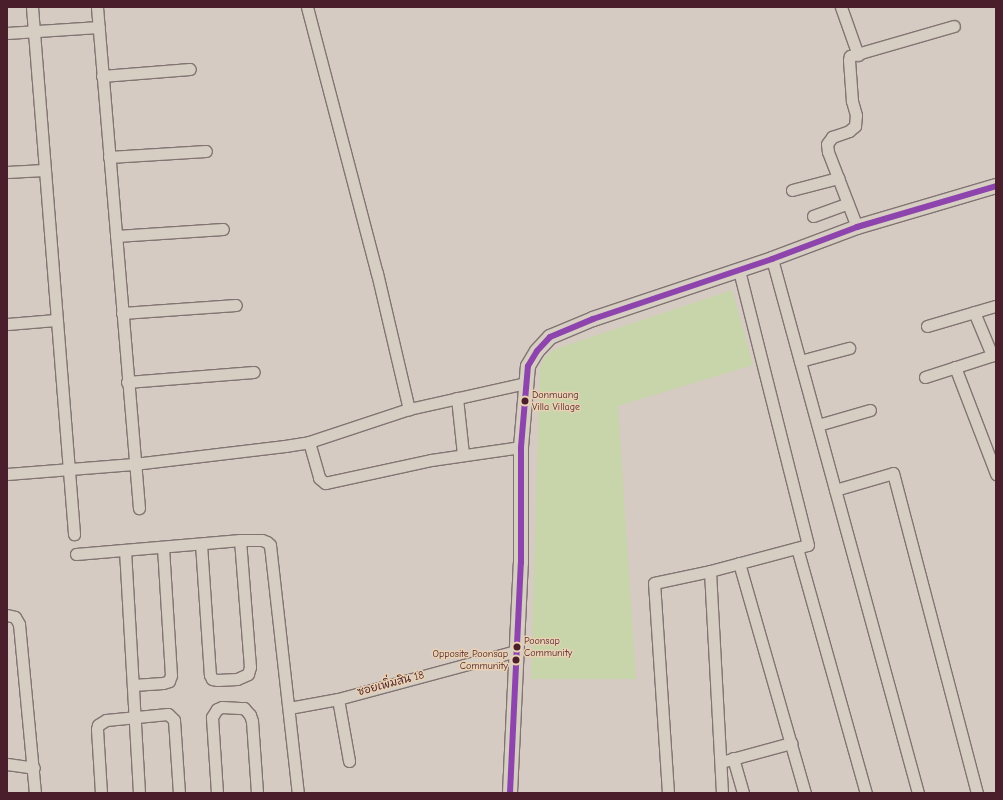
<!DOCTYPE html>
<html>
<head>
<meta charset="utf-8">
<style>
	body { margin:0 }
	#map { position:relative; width:1003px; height:800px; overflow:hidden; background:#d6cbc3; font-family:"Comic Neue","Playpen Sans Thai",sans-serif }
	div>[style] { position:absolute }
	.green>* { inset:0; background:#c8d4a9 }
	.roads { filter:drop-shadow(1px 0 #817473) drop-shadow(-1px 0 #817473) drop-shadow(0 1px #817473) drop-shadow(0 -1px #817473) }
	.minor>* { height:11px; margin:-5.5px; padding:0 5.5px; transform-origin:5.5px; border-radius:5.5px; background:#d7cec3 }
	.tertiary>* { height:14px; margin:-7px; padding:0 7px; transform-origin:7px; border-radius:7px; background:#d7cec3 }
	.bus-1>* { height:6px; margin:-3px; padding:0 3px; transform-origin:3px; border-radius:3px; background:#8e44ad }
	.dots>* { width:11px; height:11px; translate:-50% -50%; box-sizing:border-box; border:2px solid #e9d1b1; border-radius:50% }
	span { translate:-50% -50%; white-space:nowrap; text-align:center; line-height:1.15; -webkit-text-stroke:3px #e9d1b1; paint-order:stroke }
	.bus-label { font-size:10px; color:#4a1f2b }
	.left { translate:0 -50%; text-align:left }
	.right { translate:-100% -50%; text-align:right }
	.street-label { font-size:11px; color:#4a1f2b }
	.frame { position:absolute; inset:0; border:8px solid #4a1f2b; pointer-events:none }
</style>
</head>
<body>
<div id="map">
	<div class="green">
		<i style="clip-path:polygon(732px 290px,753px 365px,618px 406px,636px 679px,531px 679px,540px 368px,544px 358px,555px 349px)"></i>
	</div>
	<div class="roads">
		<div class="minor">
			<i style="left:32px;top:7px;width:529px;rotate:85.44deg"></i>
			<i style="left:97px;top:7px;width:503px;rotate:85.21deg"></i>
			<i style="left:307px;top:7px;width:275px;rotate:75.3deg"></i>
			<i style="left:377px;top:273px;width:140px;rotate:76.8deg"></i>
			<i style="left:841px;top:7px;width:51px;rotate:70.5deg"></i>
			<i style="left:7px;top:33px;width:92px;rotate:-3.7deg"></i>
			<i style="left:102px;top:76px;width:88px;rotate:-4.5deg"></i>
			<i style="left:109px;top:157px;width:97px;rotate:-3.5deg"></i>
			<i style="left:7px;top:172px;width:37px;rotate:-3deg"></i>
			<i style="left:792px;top:190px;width:48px;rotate:-14.6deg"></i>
			<i style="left:813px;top:216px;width:37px;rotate:-20deg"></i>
			<i style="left:857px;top:227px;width:80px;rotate:-111.1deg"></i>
			<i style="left:828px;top:152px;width:8px;rotate:-97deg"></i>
			<i style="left:827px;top:144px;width:9px;rotate:-54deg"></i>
			<i style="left:832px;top:137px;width:18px;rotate:-19deg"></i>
			<i style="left:849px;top:131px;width:8px;rotate:-40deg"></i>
			<i style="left:855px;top:126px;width:11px;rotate:-85deg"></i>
			<i style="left:856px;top:115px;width:15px;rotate:-106deg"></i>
			<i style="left:852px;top:101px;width:41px;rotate:-94.2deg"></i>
			<i style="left:849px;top:60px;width:4px;rotate:-76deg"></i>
			<i style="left:850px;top:56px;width:108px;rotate:-16.1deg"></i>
			<i style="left:116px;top:236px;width:107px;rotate:-3.7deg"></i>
			<i style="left:772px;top:259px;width:554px;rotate:74.71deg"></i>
			<i style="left:974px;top:312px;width:47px;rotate:67.3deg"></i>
			<i style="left:122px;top:313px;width:114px;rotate:-4deg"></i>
			<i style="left:7px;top:324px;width:49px;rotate:-4.7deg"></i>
			<i style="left:927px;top:326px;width:71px;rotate:-16.4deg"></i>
			<i style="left:800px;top:361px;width:51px;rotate:-14.9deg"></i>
			<i style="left:955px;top:367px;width:115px;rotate:69deg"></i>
			<i style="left:925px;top:377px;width:75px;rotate:-17.9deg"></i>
			<i style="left:127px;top:382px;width:127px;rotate:-4.5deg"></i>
			<i style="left:457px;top:398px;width:56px;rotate:83.9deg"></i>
			<i style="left:818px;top:425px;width:54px;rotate:-16.1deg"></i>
			<i style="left:309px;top:442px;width:37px;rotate:74deg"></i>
			<i style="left:319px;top:478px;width:8px;rotate:40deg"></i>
			<i style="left:325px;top:483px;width:108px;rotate:-12.2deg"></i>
			<i style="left:431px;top:460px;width:91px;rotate:-8.2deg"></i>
			<i style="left:7px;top:474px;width:127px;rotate:-4.5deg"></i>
			<i style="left:134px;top:464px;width:152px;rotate:-6.8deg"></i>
			<i style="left:285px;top:446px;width:24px;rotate:-9deg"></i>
			<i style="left:309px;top:442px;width:105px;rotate:-18.3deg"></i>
			<i style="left:409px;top:409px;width:119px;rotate:-12.6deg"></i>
			<i style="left:835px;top:490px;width:60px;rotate:-16.3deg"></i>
			<i style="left:893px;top:473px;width:331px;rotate:75.3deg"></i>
			<i style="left:201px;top:544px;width:131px;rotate:86.1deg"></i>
			<i style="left:210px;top:675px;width:4px;rotate:63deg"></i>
			<i style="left:212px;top:679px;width:5px;rotate:11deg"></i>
			<i style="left:217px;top:680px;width:20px;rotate:-3deg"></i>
			<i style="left:237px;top:679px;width:12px;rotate:-24deg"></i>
			<i style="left:248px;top:674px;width:7px;rotate:-74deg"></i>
			<i style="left:250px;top:667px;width:127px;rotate:-94.5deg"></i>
			<i style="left:797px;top:548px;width:255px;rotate:74.3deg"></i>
			<i style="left:125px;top:550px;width:243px;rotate:86.7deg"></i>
			<i style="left:76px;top:554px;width:165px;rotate:-4.9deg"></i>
			<i style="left:240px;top:540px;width:22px"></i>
			<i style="left:262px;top:540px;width:5px;rotate:22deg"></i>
			<i style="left:267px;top:542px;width:4px;rotate:45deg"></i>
			<i style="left:270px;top:545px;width:250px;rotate:83.6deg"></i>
			<i style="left:739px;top:563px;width:239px;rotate:74deg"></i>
			<i style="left:7px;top:615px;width:8px;rotate:14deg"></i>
			<i style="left:15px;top:617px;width:8px;rotate:60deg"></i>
			<i style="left:19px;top:624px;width:170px;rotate:84.6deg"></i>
			<i style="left:133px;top:685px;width:30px;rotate:-4deg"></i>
			<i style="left:163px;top:683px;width:6px;rotate:-18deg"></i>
			<i style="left:169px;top:681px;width:6px;rotate:-72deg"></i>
			<i style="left:171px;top:675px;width:128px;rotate:-93.6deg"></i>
			<i style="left:338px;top:699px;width:63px;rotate:79.9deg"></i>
			<i style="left:289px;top:708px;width:50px;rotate:-10.4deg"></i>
			<i style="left:338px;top:699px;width:184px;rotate:-15.1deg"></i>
			<i style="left:733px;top:758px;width:36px;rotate:74deg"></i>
			<i style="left:721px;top:762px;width:73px;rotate:-15.2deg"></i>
			<i style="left:7px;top:764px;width:27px;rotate:8deg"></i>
			<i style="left:101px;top:793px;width:64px;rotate:-93.6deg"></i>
			<i style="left:97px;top:729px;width:4px;rotate:-76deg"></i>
			<i style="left:98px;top:725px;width:9px;rotate:-32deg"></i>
			<i style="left:106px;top:720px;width:62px;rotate:-5.5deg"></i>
			<i style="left:168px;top:714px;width:8px;rotate:45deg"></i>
			<i style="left:174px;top:720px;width:73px;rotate:86.1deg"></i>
			<i style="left:217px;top:793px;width:76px;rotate:-93.8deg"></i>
			<i style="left:212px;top:717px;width:9px;rotate:-58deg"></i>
			<i style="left:217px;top:709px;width:5px;rotate:-22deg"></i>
			<i style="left:222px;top:707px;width:22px;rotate:3deg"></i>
			<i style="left:244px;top:708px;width:9px;rotate:49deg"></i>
			<i style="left:250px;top:715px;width:6px;rotate:72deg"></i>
			<i style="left:252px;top:721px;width:72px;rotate:86deg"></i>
			<i style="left:668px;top:793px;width:210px;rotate:-93.8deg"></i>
			<i style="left:654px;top:583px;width:57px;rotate:-12.1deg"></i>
			<i style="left:722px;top:793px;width:222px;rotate:-93.1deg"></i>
			<i style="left:710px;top:571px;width:101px;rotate:-14.9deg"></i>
			<i style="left:808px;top:545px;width:284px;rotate:-104.1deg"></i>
		</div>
		<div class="tertiary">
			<i style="left:510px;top:793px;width:230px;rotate:-87.3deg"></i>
			<i style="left:521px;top:563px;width:116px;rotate:-90deg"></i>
			<i style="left:521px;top:447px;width:81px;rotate:-85.1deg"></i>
			<i style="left:528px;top:366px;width:17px;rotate:-59deg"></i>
			<i style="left:537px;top:351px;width:19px;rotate:-47deg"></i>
			<i style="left:550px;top:337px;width:47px;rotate:-22.7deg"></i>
			<i style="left:593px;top:319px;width:189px;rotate:-18.5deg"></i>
			<i style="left:772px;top:259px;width:91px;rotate:-20.6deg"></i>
			<i style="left:857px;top:227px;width:145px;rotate:-16.4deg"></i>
		</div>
	</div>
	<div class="bus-1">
		<i style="left:510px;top:793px;width:230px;rotate:-87.3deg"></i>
		<i style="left:521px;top:563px;width:116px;rotate:-90deg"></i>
		<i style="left:521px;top:447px;width:81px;rotate:-85.1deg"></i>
		<i style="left:528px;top:366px;width:17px;rotate:-59deg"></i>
		<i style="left:537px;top:351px;width:19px;rotate:-47deg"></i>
		<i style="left:550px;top:337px;width:47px;rotate:-22.7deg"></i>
		<i style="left:593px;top:319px;width:189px;rotate:-18.5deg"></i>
		<i style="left:772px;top:259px;width:91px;rotate:-20.6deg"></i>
		<i style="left:857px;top:227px;width:145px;rotate:-16.4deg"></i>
	</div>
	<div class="dots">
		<i style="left:525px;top:401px;background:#4a1f2b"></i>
		<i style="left:517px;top:647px;background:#4a1f2b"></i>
		<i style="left:516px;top:660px;background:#4a1f2b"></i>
	</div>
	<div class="bus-label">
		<span class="left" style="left:532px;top:401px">Donmuang<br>Villa Village</span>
		<span class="left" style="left:524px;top:647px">Poonsap<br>Community</span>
		<span class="right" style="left:508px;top:660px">Opposite Poonsap<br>Community</span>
	</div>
	<div class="street-label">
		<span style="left:391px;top:684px;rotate:-15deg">ซอยเพิ่มสิน 18</span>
	</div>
	<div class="frame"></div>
</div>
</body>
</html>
